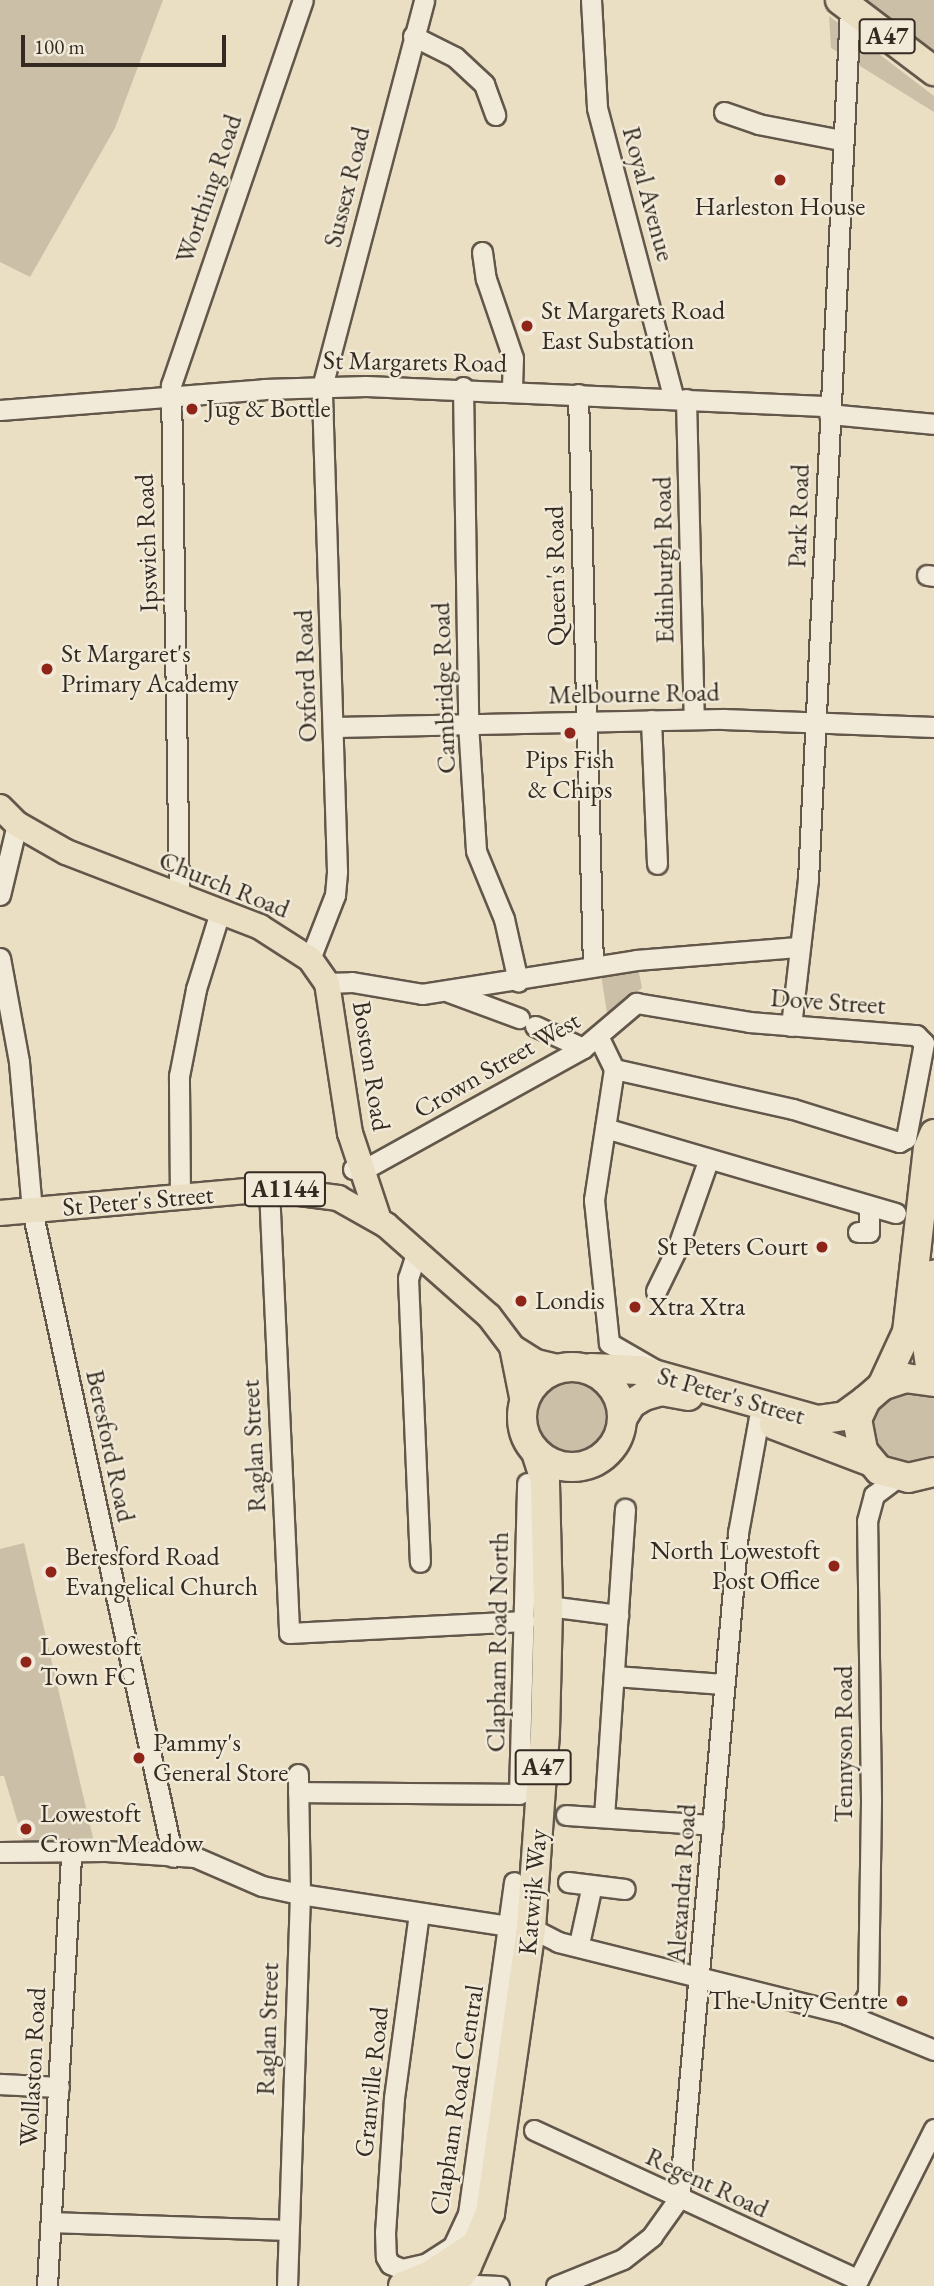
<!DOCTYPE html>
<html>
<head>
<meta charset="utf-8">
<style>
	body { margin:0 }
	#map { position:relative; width:934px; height:2286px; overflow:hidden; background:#eadec3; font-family:"EB Garamond",serif }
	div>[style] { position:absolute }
	.green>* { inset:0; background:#cbbfa7 }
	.round { border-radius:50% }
	.roads { filter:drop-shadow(2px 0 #62574a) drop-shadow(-2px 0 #62574a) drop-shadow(0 2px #62574a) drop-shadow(0 -2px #62574a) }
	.minor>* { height:19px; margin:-9.5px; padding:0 9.5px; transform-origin:9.5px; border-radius:9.5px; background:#f1ead8 }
	.major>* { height:24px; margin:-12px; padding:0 12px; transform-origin:12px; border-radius:12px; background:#eadec3 }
	.highway>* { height:28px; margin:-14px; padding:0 14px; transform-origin:14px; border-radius:14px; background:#eadec3 }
	.highway>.ring { margin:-14px; padding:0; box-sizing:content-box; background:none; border:28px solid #eadec3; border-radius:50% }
	.dots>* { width:19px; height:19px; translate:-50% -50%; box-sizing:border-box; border:4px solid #f1ead8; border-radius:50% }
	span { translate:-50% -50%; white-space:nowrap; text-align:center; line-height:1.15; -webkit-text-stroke:5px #f1ead8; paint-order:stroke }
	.shield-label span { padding:2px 5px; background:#f1ead8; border:2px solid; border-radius:5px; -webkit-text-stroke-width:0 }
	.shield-label { font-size:24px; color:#342a21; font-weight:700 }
	.street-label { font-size:26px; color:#342a21 }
	.poi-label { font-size:26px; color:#342a21 }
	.left { translate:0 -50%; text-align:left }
	.right { translate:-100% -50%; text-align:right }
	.scale { position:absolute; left:21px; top:35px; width:205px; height:32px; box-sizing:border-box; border:4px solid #342a21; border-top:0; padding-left:9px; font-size:21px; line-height:24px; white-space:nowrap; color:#342a21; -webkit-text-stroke:5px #f1ead8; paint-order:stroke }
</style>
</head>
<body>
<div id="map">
	<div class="green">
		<i style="clip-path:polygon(0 0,163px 0,115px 128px,30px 277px,0 262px)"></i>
		<i style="clip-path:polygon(865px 0,934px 0,934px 53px,887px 16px)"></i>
		<i style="clip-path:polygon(829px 16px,934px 96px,934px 112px,831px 48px)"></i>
		<i style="clip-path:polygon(638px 968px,642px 988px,607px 1013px,601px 975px)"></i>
		<i class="round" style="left:533px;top:1375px;width:80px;height:80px"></i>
		<i style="clip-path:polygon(893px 1391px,934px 1394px,934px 1459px,912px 1467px,887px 1459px,875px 1445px,872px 1419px)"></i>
		<i style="clip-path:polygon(24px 1543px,94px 1842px,24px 1843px,4px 1776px,0 1776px,0 1549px)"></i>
	</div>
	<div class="roads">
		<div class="minor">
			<i style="left:591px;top:0;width:108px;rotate:86.8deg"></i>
			<i style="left:597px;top:108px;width:301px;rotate:75.2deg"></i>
			<i style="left:413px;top:36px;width:47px;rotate:26.6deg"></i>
			<i style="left:455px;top:57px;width:40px;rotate:43deg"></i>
			<i style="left:484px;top:84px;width:33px;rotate:70deg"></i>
			<i style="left:724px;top:112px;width:36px;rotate:19deg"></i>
			<i style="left:758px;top:124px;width:85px;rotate:10.9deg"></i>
			<i style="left:482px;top:252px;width:27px;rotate:82deg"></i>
			<i style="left:486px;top:279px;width:83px;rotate:71.1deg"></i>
			<i style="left:513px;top:358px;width:32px;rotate:92deg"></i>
			<i style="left:463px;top:387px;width:336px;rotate:89.1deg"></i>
			<i style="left:468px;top:723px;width:128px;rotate:86.4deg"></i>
			<i style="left:476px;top:851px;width:74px;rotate:67.6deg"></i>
			<i style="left:504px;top:919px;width:64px;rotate:77.3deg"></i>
			<i style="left:578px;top:394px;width:572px;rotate:88.5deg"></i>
			<i style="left:686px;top:399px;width:320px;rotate:88.6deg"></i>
			<i style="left:0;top:410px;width:265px;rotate:-4.5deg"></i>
			<i style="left:264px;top:389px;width:102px;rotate:-1.7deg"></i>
			<i style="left:366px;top:386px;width:464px;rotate:2.5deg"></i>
			<i style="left:829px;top:414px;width:105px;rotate:5.4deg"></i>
			<i style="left:927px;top:575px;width:7px;rotate:8deg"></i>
			<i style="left:651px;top:720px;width:144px;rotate:87.6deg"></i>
			<i style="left:335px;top:727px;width:388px;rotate:-1.2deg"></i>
			<i style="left:723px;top:719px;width:211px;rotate:2.2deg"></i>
			<i style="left:0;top:895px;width:73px;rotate:-76.5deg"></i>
			<i style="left:179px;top:897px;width:512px;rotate:-90.9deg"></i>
			<i style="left:171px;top:385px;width:407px;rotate:-71.1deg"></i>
			<i style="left:0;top:958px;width:106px;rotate:79.6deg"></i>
			<i style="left:19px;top:1062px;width:149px;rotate:85deg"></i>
			<i style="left:32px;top:1210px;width:662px;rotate:77.71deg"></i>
			<i style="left:310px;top:959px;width:69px;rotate:-68.7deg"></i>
			<i style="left:335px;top:895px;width:24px;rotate:-85deg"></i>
			<i style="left:337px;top:871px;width:484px;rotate:-91.8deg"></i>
			<i style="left:322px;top:387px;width:400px;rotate:-75.2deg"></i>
			<i style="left:327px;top:983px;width:25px;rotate:-2deg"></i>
			<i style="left:352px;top:982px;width:71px;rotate:9.7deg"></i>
			<i style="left:422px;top:994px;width:217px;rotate:-9deg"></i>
			<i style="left:636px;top:960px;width:162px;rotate:-4.6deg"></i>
			<i style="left:449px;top:992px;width:75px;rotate:20.4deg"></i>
			<i style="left:535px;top:1026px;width:53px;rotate:24.6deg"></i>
			<i style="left:791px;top:1026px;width:147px;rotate:-83.4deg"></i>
			<i style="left:808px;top:880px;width:873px;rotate:-87.24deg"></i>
			<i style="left:599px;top:1038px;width:34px;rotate:64deg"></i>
			<i style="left:614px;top:1069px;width:133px;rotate:98.7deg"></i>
			<i style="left:594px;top:1200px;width:144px;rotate:84deg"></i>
			<i style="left:609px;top:1343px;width:52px;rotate:30deg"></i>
			<i style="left:605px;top:1128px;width:303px;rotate:16.3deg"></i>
			<i style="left:353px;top:1169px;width:10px;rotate:6deg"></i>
			<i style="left:363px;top:1170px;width:252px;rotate:-29deg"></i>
			<i style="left:583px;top:1048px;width:70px;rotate:-40.3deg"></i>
			<i style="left:636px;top:1003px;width:115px;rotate:9.5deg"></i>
			<i style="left:749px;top:1022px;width:168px;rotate:4.5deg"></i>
			<i style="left:916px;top:1035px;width:11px;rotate:45deg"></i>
			<i style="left:924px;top:1043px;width:97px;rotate:100.7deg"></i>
			<i style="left:906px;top:1138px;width:8px;rotate:150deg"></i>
			<i style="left:899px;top:1142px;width:111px;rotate:-162.7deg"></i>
			<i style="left:793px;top:1109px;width:183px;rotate:-167.4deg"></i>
			<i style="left:269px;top:1189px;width:444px;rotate:87.4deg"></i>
			<i style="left:289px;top:1633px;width:236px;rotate:-2.9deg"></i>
			<i style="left:180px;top:1198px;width:122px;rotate:-90.5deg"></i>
			<i style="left:179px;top:1076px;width:89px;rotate:-78.9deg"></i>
			<i style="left:196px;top:989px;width:81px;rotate:-72.7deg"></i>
			<i style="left:858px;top:1232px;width:11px"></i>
			<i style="left:869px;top:1232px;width:23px;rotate:-90deg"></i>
			<i style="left:416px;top:1254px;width:25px;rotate:108deg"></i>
			<i style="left:408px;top:1278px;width:284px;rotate:87.6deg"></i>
			<i style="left:656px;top:1291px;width:50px;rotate:-63.9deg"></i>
			<i style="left:678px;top:1246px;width:90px;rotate:-70.6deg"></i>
			<i style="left:548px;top:1606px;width:71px;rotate:7.3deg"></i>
			<i style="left:614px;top:1676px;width:110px;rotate:4.2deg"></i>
			<i style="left:298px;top:1792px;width:221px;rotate:0.5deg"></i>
			<i style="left:519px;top:1794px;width:311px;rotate:-88.5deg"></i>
			<i style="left:566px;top:1815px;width:147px;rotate:3.9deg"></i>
			<i style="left:604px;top:1817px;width:309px;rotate:-86.1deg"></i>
			<i style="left:0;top:1852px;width:106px;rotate:-0.5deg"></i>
			<i style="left:106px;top:1851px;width:89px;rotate:3.9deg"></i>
			<i style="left:195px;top:1857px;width:73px;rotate:23.4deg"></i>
			<i style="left:262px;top:1886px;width:39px;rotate:12deg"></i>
			<i style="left:300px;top:1894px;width:212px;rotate:8.7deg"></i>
			<i style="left:568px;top:1882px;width:57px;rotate:7deg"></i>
			<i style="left:419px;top:1913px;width:187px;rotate:97.7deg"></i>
			<i style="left:394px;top:2098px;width:134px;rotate:93.8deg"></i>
			<i style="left:385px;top:2232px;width:25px;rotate:88deg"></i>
			<i style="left:386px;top:2257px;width:8px;rotate:60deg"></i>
			<i style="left:390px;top:2264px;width:13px;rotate:23deg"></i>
			<i style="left:402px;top:2269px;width:26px;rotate:-13deg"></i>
			<i style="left:427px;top:2263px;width:31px;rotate:-33deg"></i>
			<i style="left:453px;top:2246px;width:35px;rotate:-65deg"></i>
			<i style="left:468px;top:2214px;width:335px;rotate:-82.1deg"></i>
			<i style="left:531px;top:1928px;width:30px;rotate:27deg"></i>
			<i style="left:558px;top:1942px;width:297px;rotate:14deg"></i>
			<i style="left:846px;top:2014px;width:95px;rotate:22.2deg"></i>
			<i style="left:579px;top:1944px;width:60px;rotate:-77.6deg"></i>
			<i style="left:846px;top:2014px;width:20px;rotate:-33deg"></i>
			<i style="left:863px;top:2003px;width:11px;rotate:-63deg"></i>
			<i style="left:868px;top:1993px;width:193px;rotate:-89.1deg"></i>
			<i style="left:871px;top:1800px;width:279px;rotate:-90.8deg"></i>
			<i style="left:867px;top:1521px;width:27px;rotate:-75deg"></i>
			<i style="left:874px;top:1495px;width:30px;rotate:-37deg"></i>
			<i style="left:0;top:2084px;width:59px;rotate:2.9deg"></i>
			<i style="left:534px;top:2130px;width:357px;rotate:24.8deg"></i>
			<i style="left:858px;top:2280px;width:169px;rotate:-63.3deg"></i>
			<i style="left:51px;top:2222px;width:236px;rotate:1.9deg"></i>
			<i style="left:453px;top:2284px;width:46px;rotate:2.5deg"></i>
			<i style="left:47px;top:2286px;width:437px;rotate:-86.8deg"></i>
			<i style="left:287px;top:2286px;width:392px;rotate:-88.1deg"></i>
			<i style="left:300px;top:1894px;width:120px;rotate:-91deg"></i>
			<i style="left:556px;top:2286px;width:72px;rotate:-21.9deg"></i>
			<i style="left:623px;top:2259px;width:37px;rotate:-38deg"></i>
			<i style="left:652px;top:2236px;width:47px;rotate:-54.6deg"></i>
			<i style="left:679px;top:2198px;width:668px;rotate:-84.93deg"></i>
			<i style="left:738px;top:1533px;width:117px;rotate:-79.7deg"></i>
		</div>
		<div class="major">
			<i style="left:0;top:807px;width:24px;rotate:45deg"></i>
			<i style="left:17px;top:824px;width:56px;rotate:29.7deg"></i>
			<i style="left:66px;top:852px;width:208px;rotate:21.1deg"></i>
			<i style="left:260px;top:927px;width:59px;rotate:32.6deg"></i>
			<i style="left:310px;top:959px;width:29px;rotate:55deg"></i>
			<i style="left:327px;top:983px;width:152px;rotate:81.3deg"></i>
			<i style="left:350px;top:1133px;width:92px;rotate:71.6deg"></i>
			<i style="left:0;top:1213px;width:270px;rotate:-5.1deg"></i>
			<i style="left:269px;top:1189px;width:70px;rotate:7.4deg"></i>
			<i style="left:338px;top:1198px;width:55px;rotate:29.4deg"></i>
			<i style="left:386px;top:1225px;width:137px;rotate:41.5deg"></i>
			<i style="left:489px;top:1316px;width:39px;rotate:53deg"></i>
			<i style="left:512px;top:1347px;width:56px;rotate:78.7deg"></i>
			<i style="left:512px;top:1347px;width:28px;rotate:32deg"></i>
			<i style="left:536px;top:1362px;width:27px;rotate:13deg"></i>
		</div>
		<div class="highway">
			<i style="left:840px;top:0;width:118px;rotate:37.1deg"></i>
			<i class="ring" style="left:522px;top:1367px;width:72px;height:72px"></i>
			<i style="left:591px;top:1368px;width:48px;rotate:2.4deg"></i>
			<i style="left:639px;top:1370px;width:185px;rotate:15.7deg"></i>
			<i style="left:817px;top:1420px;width:27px;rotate:-8deg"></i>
			<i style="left:844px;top:1416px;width:27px;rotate:-36deg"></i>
			<i style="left:932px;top:1380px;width:42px;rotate:-98.1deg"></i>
			<i style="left:926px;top:1338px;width:64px;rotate:-82.8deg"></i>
			<i style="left:934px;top:1382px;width:28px;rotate:-172deg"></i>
			<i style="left:906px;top:1378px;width:25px;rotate:162deg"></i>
			<i style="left:882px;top:1386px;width:21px;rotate:139deg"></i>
			<i style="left:866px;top:1400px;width:21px;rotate:115deg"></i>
			<i style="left:857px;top:1419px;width:33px;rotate:79deg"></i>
			<i style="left:863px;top:1451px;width:25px;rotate:50deg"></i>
			<i style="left:879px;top:1470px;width:30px;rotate:15deg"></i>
			<i style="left:908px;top:1478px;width:27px;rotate:-13deg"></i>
			<i style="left:882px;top:1386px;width:60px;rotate:-65.2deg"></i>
			<i style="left:907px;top:1332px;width:184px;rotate:-83.5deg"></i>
			<i style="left:928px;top:1149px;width:16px;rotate:-68deg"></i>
			<i style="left:622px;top:1419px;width:17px;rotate:-59deg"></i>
			<i style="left:631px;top:1404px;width:15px;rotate:-32deg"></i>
			<i style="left:644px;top:1396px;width:18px;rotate:-16deg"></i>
			<i style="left:661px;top:1391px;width:28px;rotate:10deg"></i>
			<i style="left:774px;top:1425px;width:102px;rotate:20.8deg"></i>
			<i style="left:403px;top:2286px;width:31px;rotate:-22deg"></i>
			<i style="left:432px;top:2274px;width:47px;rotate:-33.7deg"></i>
			<i style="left:452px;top:2286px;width:25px;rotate:-53deg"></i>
			<i style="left:467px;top:2266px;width:58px;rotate:-66.5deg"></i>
			<i style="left:490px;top:2213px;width:288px;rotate:-81.8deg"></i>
			<i style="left:531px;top:1928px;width:196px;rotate:-85.9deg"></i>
			<i style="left:545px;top:1732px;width:126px;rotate:-88.6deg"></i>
			<i style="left:548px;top:1606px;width:126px;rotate:-91.4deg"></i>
			<i style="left:545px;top:1480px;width:26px;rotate:-108deg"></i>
		</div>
	</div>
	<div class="dots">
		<i style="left:780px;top:180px;background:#8f2418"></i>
		<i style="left:527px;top:326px;background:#8f2418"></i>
		<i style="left:192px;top:409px;background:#8f2418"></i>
		<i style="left:47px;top:669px;background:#8f2418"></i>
		<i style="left:570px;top:733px;background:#8f2418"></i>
		<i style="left:822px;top:1247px;background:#8f2418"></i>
		<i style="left:521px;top:1301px;background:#8f2418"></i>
		<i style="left:635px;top:1307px;background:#8f2418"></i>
		<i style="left:834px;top:1566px;background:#8f2418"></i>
		<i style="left:51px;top:1572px;background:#8f2418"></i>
		<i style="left:26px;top:1662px;background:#8f2418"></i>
		<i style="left:139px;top:1758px;background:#8f2418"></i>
		<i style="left:26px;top:1829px;background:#8f2418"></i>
		<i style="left:902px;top:2001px;background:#8f2418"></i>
	</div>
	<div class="shield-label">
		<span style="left:887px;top:36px">A47</span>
		<span style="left:285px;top:1189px">A1144</span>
		<span style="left:543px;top:1767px">A47</span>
	</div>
	<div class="street-label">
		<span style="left:347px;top:187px;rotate:-76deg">Sussex Road</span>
		<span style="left:209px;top:189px;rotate:-71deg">Worthing Road</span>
		<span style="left:648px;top:194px;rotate:75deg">Royal Avenue</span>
		<span style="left:415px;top:362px;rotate:1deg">St Margarets Road</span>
		<span style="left:799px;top:516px;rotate:-88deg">Park Road</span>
		<span style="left:147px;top:543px;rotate:-92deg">Ipswich Road</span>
		<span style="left:664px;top:560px;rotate:-91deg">Edinburgh Road</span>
		<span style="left:556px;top:576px;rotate:-91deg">Queen's Road</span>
		<span style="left:306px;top:676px;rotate:-92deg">Oxford Road</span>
		<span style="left:444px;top:688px;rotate:-92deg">Cambridge Road</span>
		<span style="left:634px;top:694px;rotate:-1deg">Melbourne Road</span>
		<span style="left:224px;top:885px;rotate:22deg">Church Road</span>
		<span style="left:828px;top:1002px;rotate:4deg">Dove Street</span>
		<span style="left:497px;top:1065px;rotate:-30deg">Crown Street West</span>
		<span style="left:371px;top:1066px;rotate:81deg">Boston Road</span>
		<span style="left:138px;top:1201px;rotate:-5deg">St Peter's Street</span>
		<span style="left:731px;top:1396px;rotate:16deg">St Peter's Street</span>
		<span style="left:110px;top:1446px;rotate:78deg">Beresford Road</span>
		<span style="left:254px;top:1446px;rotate:-93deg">Raglan Street</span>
		<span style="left:498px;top:1642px;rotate:-89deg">Clapham Road North</span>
		<span style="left:844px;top:1744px;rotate:-90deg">Tennyson Road</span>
		<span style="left:682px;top:1884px;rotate:-86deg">Alexandra Road</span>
		<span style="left:533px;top:1892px;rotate:-85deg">Katwijk Way</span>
		<span style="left:268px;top:2029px;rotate:-88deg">Raglan Street</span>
		<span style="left:33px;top:2067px;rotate:-87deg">Wollaston Road</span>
		<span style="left:372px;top:2082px;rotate:-84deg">Granville Road</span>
		<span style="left:457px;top:2100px;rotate:-81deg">Clapham Road Central</span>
		<span style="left:707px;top:2183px;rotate:25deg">Regent Road</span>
	</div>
	<div class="poi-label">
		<span style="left:780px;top:207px">Harleston House</span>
		<span class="left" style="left:541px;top:326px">St Margarets Road<br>East Substation</span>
		<span class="left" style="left:206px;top:409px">Jug &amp; Bottle</span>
		<span class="left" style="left:61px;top:669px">St Margaret's<br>Primary Academy</span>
		<span style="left:570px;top:775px">Pips Fish<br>&amp; Chips</span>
		<span class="right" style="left:808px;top:1247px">St Peters Court</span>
		<span class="left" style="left:535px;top:1301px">Londis</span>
		<span class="left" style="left:649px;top:1307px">Xtra Xtra</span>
		<span class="right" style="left:820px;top:1566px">North Lowestoft<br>Post Office</span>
		<span class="left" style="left:65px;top:1572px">Beresford Road<br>Evangelical Church</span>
		<span class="left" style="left:40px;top:1662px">Lowestoft<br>Town FC</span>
		<span class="left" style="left:153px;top:1758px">Pammy's<br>General Store</span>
		<span class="left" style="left:40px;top:1829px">Lowestoft<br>Crown Meadow</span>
		<span class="right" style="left:888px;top:2001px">The Unity Centre</span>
	</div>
	<div class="scale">100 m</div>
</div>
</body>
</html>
